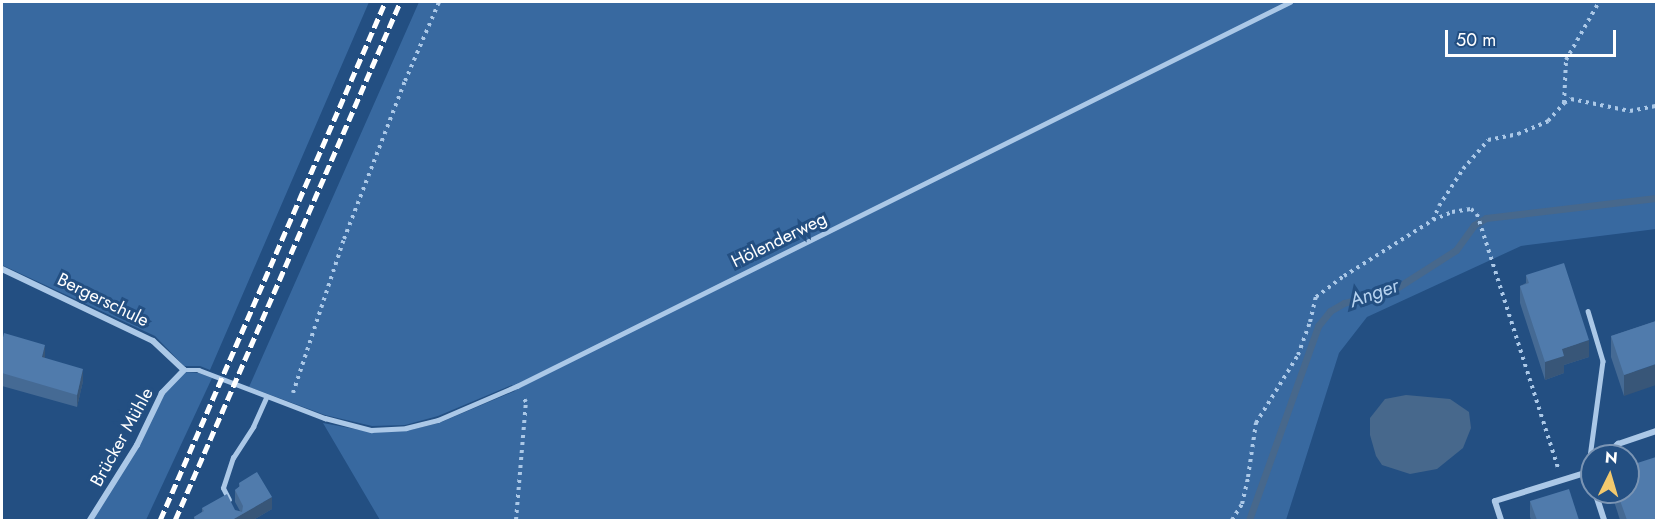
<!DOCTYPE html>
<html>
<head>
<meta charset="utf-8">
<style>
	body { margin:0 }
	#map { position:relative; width:1658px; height:522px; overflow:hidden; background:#234f82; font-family:Jost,sans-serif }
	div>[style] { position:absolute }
	.green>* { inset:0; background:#3869a0 }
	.water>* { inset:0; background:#47688c }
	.stream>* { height:7px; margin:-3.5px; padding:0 3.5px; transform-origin:3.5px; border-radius:3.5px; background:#47688c }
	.path>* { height:4px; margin-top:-2px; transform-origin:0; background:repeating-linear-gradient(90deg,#abc8e7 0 3px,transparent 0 7.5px) }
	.lane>* { height:4.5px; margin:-2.25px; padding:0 2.25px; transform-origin:2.25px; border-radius:2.25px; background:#abc8e7 }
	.street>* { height:6px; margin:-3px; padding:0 3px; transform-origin:3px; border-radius:3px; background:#abc8e7 }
	.rail>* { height:4.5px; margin-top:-2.25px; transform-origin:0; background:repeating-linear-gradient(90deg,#fff 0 10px,transparent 0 14.5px) }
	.wall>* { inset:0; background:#456a94 }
	.shaded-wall>* { inset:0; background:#385678 }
	.building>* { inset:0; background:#507bac }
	span { translate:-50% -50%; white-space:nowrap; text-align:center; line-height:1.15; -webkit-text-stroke:6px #234f82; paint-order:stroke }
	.street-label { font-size:18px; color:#fff }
	.water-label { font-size:20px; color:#b6d2ef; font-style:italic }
	.frame { position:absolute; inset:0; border:3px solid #fff; pointer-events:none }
	.north { position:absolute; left:1580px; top:444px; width:60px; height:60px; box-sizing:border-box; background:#234f82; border:2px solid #7b95b4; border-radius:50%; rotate:5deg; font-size:16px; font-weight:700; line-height:24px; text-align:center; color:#fff }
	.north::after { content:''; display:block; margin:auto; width:21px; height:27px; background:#f2c96e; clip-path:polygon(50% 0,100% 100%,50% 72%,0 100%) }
	.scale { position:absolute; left:1445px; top:30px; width:171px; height:27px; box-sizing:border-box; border:3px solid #fff; border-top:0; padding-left:8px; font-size:18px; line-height:21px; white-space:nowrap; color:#fff; -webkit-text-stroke:4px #234f82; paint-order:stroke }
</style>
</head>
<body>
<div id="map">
	<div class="green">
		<i style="clip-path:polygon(2px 2px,369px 2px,210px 370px,200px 366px,184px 366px,155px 336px,2px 265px)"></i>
		<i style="clip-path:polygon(419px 2px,1656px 2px,1656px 229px,1521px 246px,1367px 317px,1339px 353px,1286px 520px,380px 520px,323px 423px,371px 432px,406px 431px,439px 423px,515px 391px,512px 385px,438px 416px,405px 425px,372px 426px,325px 415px,249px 387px)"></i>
		<i style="clip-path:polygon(185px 372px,199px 373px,212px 378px,146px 520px,92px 520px,164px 393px)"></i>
	</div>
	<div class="water">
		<i style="clip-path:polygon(1406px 395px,1450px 399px,1469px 412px,1471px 428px,1463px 448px,1437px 469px,1410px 474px,1382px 465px,1376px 456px,1370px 435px,1370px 418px,1385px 399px)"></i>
	</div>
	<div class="stream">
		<i style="left:1249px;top:520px;width:206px;rotate:-70.4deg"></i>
		<i style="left:1318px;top:326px;width:19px;rotate:-51deg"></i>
		<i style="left:1330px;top:311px;width:16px;rotate:-30deg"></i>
		<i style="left:1344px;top:303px;width:53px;rotate:-15.4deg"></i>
		<i style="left:1395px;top:289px;width:72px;rotate:-32.6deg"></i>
		<i style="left:1456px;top:250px;width:31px;rotate:-54deg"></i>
		<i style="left:1474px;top:225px;width:14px;rotate:-30deg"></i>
		<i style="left:1486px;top:218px;width:171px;rotate:-6.7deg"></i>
	</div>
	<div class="path">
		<i style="left:1564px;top:103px;width:43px;rotate:-87.3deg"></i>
		<i style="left:1566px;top:60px;width:67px;rotate:-60.4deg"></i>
		<i style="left:1433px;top:220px;width:15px;rotate:-67deg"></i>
		<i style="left:1439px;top:206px;width:44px;rotate:-57deg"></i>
		<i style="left:1463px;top:169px;width:38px;rotate:-49deg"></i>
		<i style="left:1488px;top:140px;width:31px;rotate:-11deg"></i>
		<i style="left:1518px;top:134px;width:33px;rotate:-23deg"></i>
		<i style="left:1548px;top:121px;width:24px;rotate:-48deg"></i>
		<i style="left:1564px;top:103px;width:8px;rotate:-30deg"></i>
		<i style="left:1571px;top:99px;width:60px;rotate:11.5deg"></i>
		<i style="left:1630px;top:111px;width:26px;rotate:-11deg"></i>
		<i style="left:293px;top:393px;width:162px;rotate:-71.7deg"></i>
		<i style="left:344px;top:239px;width:169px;rotate:-68.9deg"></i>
		<i style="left:405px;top:81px;width:86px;rotate:-66.7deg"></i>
		<i style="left:516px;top:520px;width:118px;rotate:-85.2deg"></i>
		<i style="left:526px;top:402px;width:6px;rotate:-121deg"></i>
		<i style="left:1232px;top:520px;width:19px;rotate:-58deg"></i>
		<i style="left:1242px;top:504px;width:28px;rotate:-77deg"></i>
		<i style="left:1248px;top:477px;width:55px;rotate:-81.6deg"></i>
		<i style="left:1256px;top:423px;width:80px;rotate:-58.3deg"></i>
		<i style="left:1298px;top:355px;width:35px;rotate:-70deg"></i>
		<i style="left:1310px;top:322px;width:26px;rotate:-77deg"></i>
		<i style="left:1316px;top:297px;width:35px;rotate:-37deg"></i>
		<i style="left:1344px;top:276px;width:105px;rotate:-32.2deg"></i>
		<i style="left:1433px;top:220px;width:21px;rotate:-23deg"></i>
		<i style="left:1452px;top:212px;width:19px;rotate:-9deg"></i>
		<i style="left:1471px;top:209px;width:8px;rotate:40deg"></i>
		<i style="left:1477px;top:214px;width:267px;rotate:72.3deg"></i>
	</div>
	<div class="lane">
		<i style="left:1588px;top:311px;width:52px;rotate:73.3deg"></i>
		<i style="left:1603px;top:361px;width:112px;rotate:97.7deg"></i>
		<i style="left:184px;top:370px;width:15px"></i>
		<i style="left:199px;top:370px;width:135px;rotate:20.9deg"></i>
		<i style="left:325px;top:418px;width:48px;rotate:14.6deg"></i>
		<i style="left:371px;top:430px;width:35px;rotate:-3deg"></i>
		<i style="left:406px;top:428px;width:33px;rotate:-14deg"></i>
		<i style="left:438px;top:420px;width:86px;rotate:-23.3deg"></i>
		<i style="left:517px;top:386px;width:863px;rotate:-26.42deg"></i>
		<i style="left:229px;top:500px;width:13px;rotate:-117deg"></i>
		<i style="left:223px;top:488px;width:32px;rotate:-72deg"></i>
		<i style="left:233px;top:458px;width:37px;rotate:-57deg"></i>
		<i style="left:253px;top:427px;width:32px;rotate:-66deg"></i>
	</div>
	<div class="street">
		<i style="left:2px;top:269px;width:167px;rotate:25.5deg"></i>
		<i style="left:153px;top:341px;width:42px;rotate:43.1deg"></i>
		<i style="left:184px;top:370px;width:32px;rotate:134deg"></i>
		<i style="left:162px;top:393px;width:58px;rotate:115.7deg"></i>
		<i style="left:137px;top:445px;width:89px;rotate:122.1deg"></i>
		<i style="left:1605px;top:456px;width:18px;rotate:-43deg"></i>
		<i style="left:1618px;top:444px;width:40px;rotate:-18.9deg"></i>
		<i style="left:1588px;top:472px;width:13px;rotate:72deg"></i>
		<i style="left:1595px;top:492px;width:29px;rotate:72deg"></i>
		<i style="left:1501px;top:520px;width:20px;rotate:-108deg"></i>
		<i style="left:1495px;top:501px;width:97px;rotate:-17.3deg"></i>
		<i style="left:1588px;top:472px;width:6px;rotate:-45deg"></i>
	</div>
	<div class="rail">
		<i style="left:160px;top:520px;width:565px;rotate:-66.52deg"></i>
		<i style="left:175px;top:520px;width:565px;rotate:-66.52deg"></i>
	</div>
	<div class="wall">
		<i style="clip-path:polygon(1526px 275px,1589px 357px,1564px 365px,1564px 373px,1545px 380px,1520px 303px,1520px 286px,1526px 283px)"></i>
		<i style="clip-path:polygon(1656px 321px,1624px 396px,1611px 357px,1611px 336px)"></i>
		<i style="clip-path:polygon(2px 342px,45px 358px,83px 381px,77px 407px,2px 386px)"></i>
		<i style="clip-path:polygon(239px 483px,272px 509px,253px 520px,194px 520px,194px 517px,202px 512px,202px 508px,240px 511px,235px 502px,235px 490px,239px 487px)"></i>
		<i style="clip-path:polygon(1611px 492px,1628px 492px,1656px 520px,1620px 520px)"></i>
		<i style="clip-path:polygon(1530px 501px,1579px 520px,1531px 520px,1530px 517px)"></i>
	</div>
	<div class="shaded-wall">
		<i style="clip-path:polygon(1589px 340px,1589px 357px,1564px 365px,1564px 373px,1545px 380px,1545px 362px,1562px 349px)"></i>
		<i style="clip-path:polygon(45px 345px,45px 357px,42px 370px,42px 357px)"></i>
		<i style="clip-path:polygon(1656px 364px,1656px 385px,1624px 396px,1624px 375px)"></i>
		<i style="clip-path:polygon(83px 369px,83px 381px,77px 407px,77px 395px)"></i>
		<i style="clip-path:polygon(272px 497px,272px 509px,253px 520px,232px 520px)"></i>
	</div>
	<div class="building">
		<i style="clip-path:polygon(1564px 263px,1589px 340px,1562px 349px,1564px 356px,1545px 362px,1520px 286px,1529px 283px,1526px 275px)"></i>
		<i style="clip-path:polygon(1656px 321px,1656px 364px,1624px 375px,1611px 336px)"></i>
		<i style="clip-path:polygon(4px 333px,45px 345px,42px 357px,83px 369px,77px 395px,2px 373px,2px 342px)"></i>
		<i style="clip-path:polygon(1656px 457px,1656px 520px,1627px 520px,1617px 492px,1628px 492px,1628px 466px)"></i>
		<i style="clip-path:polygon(257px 472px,272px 497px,232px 520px,196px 520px,194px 517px,204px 511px,202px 508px,227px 494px,235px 510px,242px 512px,243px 506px,235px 490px,240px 486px,239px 483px)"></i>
		<i style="clip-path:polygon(1569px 489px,1579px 520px,1537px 520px,1530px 501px)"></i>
	</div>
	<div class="street-label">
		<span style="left:779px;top:240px;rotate:-26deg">Hölenderweg</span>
		<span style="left:103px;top:300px;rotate:26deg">Bergerschule</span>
		<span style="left:122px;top:437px;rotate:-61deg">Brücker Mühle</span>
	</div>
	<div class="water-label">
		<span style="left:1374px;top:293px;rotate:-19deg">Anger</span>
	</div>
	<div class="frame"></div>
	<div class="north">N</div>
	<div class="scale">50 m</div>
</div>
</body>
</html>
